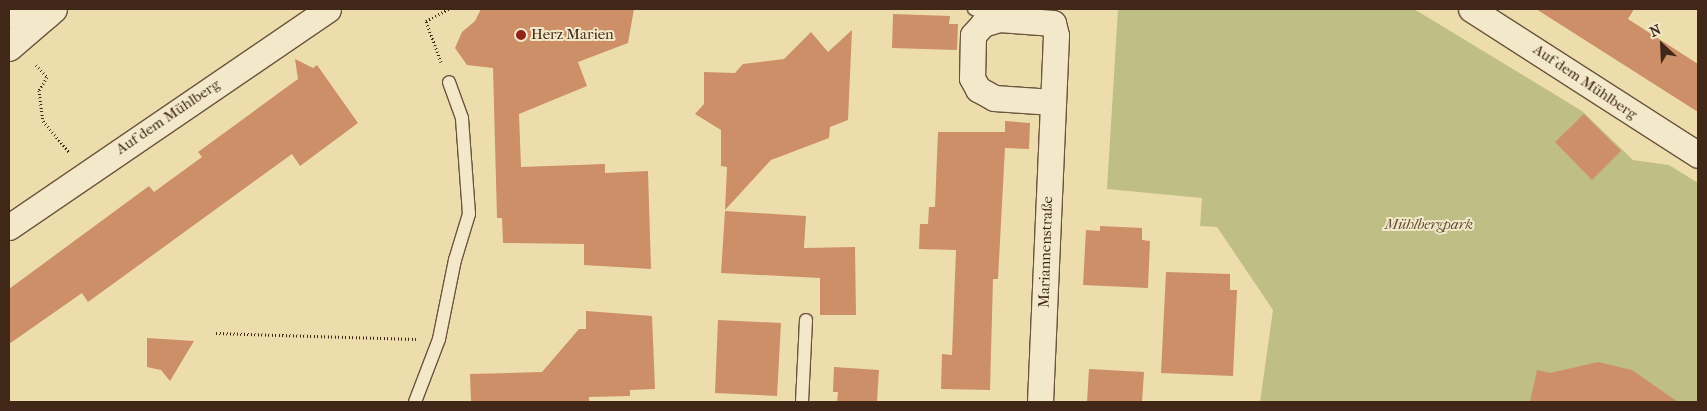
<!DOCTYPE html>
<html>
<head>
<meta charset="utf-8">
<style>
	body { margin:0 }
	#map { position:relative; width:1707px; height:411px; overflow:hidden; background:#edddad; font-family:"IM FELL French Canon",serif }
	div>[style] { position:absolute }
	.green>* { inset:0; background:#bfbf85 }
	.building>* { inset:0; background:#cd8f67 }
	.path>* { height:3px; margin-top:-1.5px; transform-origin:0; background:repeating-linear-gradient(90deg,#402718 0 1px,transparent 0 3.5px) }
	.roads { filter:drop-shadow(1px 0 #6b543d) drop-shadow(-1px 0 #6b543d) drop-shadow(0 1px #6b543d) drop-shadow(0 -1px #6b543d) }
	.service>* { height:12px; margin:-6px; padding:0 6px; transform-origin:6px; border-radius:6px; background:#f3e9ca }
	.minor>* { height:25px; margin:-12.5px; padding:0 12.5px; transform-origin:12.5px; border-radius:12.5px; background:#f3e9ca }
	.secondary>* { height:28px; margin:-14px; padding:0 14px; transform-origin:14px; border-radius:14px; background:#f3e9ca }
	.dots>* { width:14px; height:14px; translate:-50% -50%; box-sizing:border-box; border:2px solid #f3e9ca; border-radius:50% }
	span { translate:-50% -50%; white-space:nowrap; text-align:center; line-height:1.15; -webkit-text-stroke:4px #f3e9ca; paint-order:stroke }
	.poi-label { font-size:15px; color:#402718 }
	.left { translate:0 -50%; text-align:left }
	.street-label { font-size:15px; color:#402718 }
	.park-label { font-size:15px; color:#604d33; font-style:italic }
	.frame { position:absolute; inset:0; border:10px solid #402718; pointer-events:none }
	.north { position:absolute; left:1637px; top:20px; width:50px; height:50px; -webkit-text-stroke:4px #f3e9ca; paint-order:stroke; rotate:335deg; font-size:14px; font-weight:700; line-height:20px; text-align:center; color:#402718 }
	.north::after { content:''; display:block; margin:auto; width:18px; height:22px; background:#402718; clip-path:polygon(50% 0,100% 100%,50% 72%,0 100%) }
</style>
</head>
<body>
<div id="map">
	<div class="green">
		<i style="clip-path:polygon(1118px 9px,1414px 9px,1582px 111px,1633px 160px,1669px 165px,1698px 183px,1698px 402px,1260px 402px,1273px 310px,1217px 227px,1200px 226px,1202px 198px,1107px 189px)"></i>
	</div>
	<div class="building">
		<i style="clip-path:polygon(481px 9px,634px 9px,628px 43px,578px 62px,587px 86px,519px 114px,521px 167px,605px 164px,605px 173px,648px 171px,651px 269px,584px 265px,584px 244px,503px 243px,502px 218px,497px 218px,493px 68px,467px 65px,455px 48px,462px 32px,475px 21px)"></i>
		<i style="clip-path:polygon(1536px 9px,1634px 9px,1628px 19px,1698px 64px,1698px 112px)"></i>
		<i style="clip-path:polygon(893px 14px,950px 16px,949px 24px,958px 24px,957px 50px,892px 48px)"></i>
		<i style="clip-path:polygon(852px 30px,848px 120px,830px 127px,829px 138px,771px 160px,725px 210px,727px 167px,721px 166px,721px 130px,695px 114px,704px 104px,704px 72px,735px 73px,743px 64px,784px 59px,811px 32px,828px 52px)"></i>
		<i style="clip-path:polygon(295px 59px,313px 68px,317px 65px,358px 123px,300px 166px,292px 154px,88px 302px,82px 293px,9px 344px,9px 289px,149px 186px,154px 192px,202px 157px,198px 152px,298px 79px)"></i>
		<i style="clip-path:polygon(1584px 114px,1621px 151px,1592px 180px,1555px 142px)"></i>
		<i style="clip-path:polygon(1005px 121px,1030px 123px,1029px 149px,1005px 148px,998px 279px,993px 279px,990px 390px,941px 389px,942px 354px,952px 355px,956px 250px,919px 249px,920px 224px,928px 224px,929px 207px,935px 207px,938px 132px,1005px 132px)"></i>
		<i style="clip-path:polygon(725px 211px,806px 216px,804px 248px,855px 247px,856px 315px,820px 315px,820px 278px,721px 273px)"></i>
		<i style="clip-path:polygon(1100px 226px,1142px 228px,1142px 240px,1150px 241px,1148px 288px,1083px 285px,1086px 230px,1100px 231px)"></i>
		<i style="clip-path:polygon(1166px 272px,1230px 274px,1230px 290px,1237px 290px,1233px 376px,1161px 373px)"></i>
		<i style="clip-path:polygon(586px 311px,652px 316px,655px 389px,630px 390px,630px 396px,589px 397px,589px 402px,471px 402px,470px 374px,542px 372px,579px 329px,586px 329px)"></i>
		<i style="clip-path:polygon(718px 320px,781px 323px,777px 396px,715px 393px)"></i>
		<i style="clip-path:polygon(147px 338px,194px 341px,170px 381px,161px 370px,147px 367px)"></i>
		<i style="clip-path:polygon(1598px 362px,1632px 370px,1678px 402px,1530px 402px,1537px 370px,1550px 373px)"></i>
		<i style="clip-path:polygon(834px 367px,879px 370px,877px 401px,837px 402px,838px 392px,833px 392px)"></i>
		<i style="clip-path:polygon(1089px 369px,1144px 372px,1142px 402px,1087px 402px)"></i>
	</div>
	<div class="path">
		<i style="left:441px;top:62px;width:44px;rotate:-110.1deg"></i>
		<i style="left:426px;top:21px;width:26px;rotate:-28deg"></i>
		<i style="left:36px;top:65px;width:16px;rotate:47deg"></i>
		<i style="left:47px;top:77px;width:15px;rotate:122deg"></i>
		<i style="left:39px;top:90px;width:31px;rotate:83deg"></i>
		<i style="left:43px;top:121px;width:40px;rotate:50deg"></i>
		<i style="left:216px;top:333px;width:200px;rotate:1.7deg"></i>
	</div>
	<div class="roads">
		<div class="service">
			<i style="left:974px;top:9px;width:25px;rotate:21deg"></i>
			<i style="left:415px;top:402px;width:67px;rotate:-69.1deg"></i>
			<i style="left:439px;top:339px;width:81px;rotate:-78.6deg"></i>
			<i style="left:455px;top:260px;width:48px;rotate:-73.1deg"></i>
			<i style="left:469px;top:214px;width:96px;rotate:-94.2deg"></i>
			<i style="left:462px;top:118px;width:38px;rotate:-110deg"></i>
			<i style="left:802px;top:402px;width:82px;rotate:-87.2deg"></i>
		</div>
		<div class="minor">
			<i style="left:1471px;top:9px;width:270px;rotate:32.7deg"></i>
			<i style="left:9px;top:227px;width:386px;rotate:-34.3deg"></i>
			<i style="left:1040px;top:402px;width:367px;rotate:-87.5deg"></i>
			<i style="left:1056px;top:35px;width:12px;rotate:-104deg"></i>
			<i style="left:1053px;top:23px;width:54px;rotate:-175.8deg"></i>
			<i style="left:999px;top:19px;width:17px;rotate:163deg"></i>
			<i style="left:983px;top:24px;width:15px;rotate:132deg"></i>
			<i style="left:973px;top:35px;width:43px;rotate:91.3deg"></i>
			<i style="left:972px;top:78px;width:13px;rotate:61deg"></i>
			<i style="left:978px;top:89px;width:18px;rotate:29deg"></i>
			<i style="left:994px;top:98px;width:59px;rotate:3.9deg"></i>
		</div>
		<div class="secondary">
			<i style="left:9px;top:13px;width:38px;rotate:2deg"></i>
			<i style="left:9px;top:47px;width:58px;rotate:-40.8deg"></i>
		</div>
	</div>
	<div class="dots">
		<i style="left:521px;top:35px;background:#8f2418"></i>
	</div>
	<div class="poi-label">
		<span class="left" style="left:531px;top:35px">Herz Marien</span>
	</div>
	<div class="street-label">
		<span style="left:1585px;top:82px;rotate:34deg">Auf dem Mühlberg</span>
		<span style="left:168px;top:117px;rotate:-34deg">Auf dem Mühlberg</span>
		<span style="left:1046px;top:252px;rotate:-88deg">Mariannenstraße</span>
	</div>
	<div class="park-label">
		<span style="left:1429px;top:225px">Mühlbergpark</span>
	</div>
	<div class="frame"></div>
	<div class="north">N</div>
</div>
</body>
</html>
